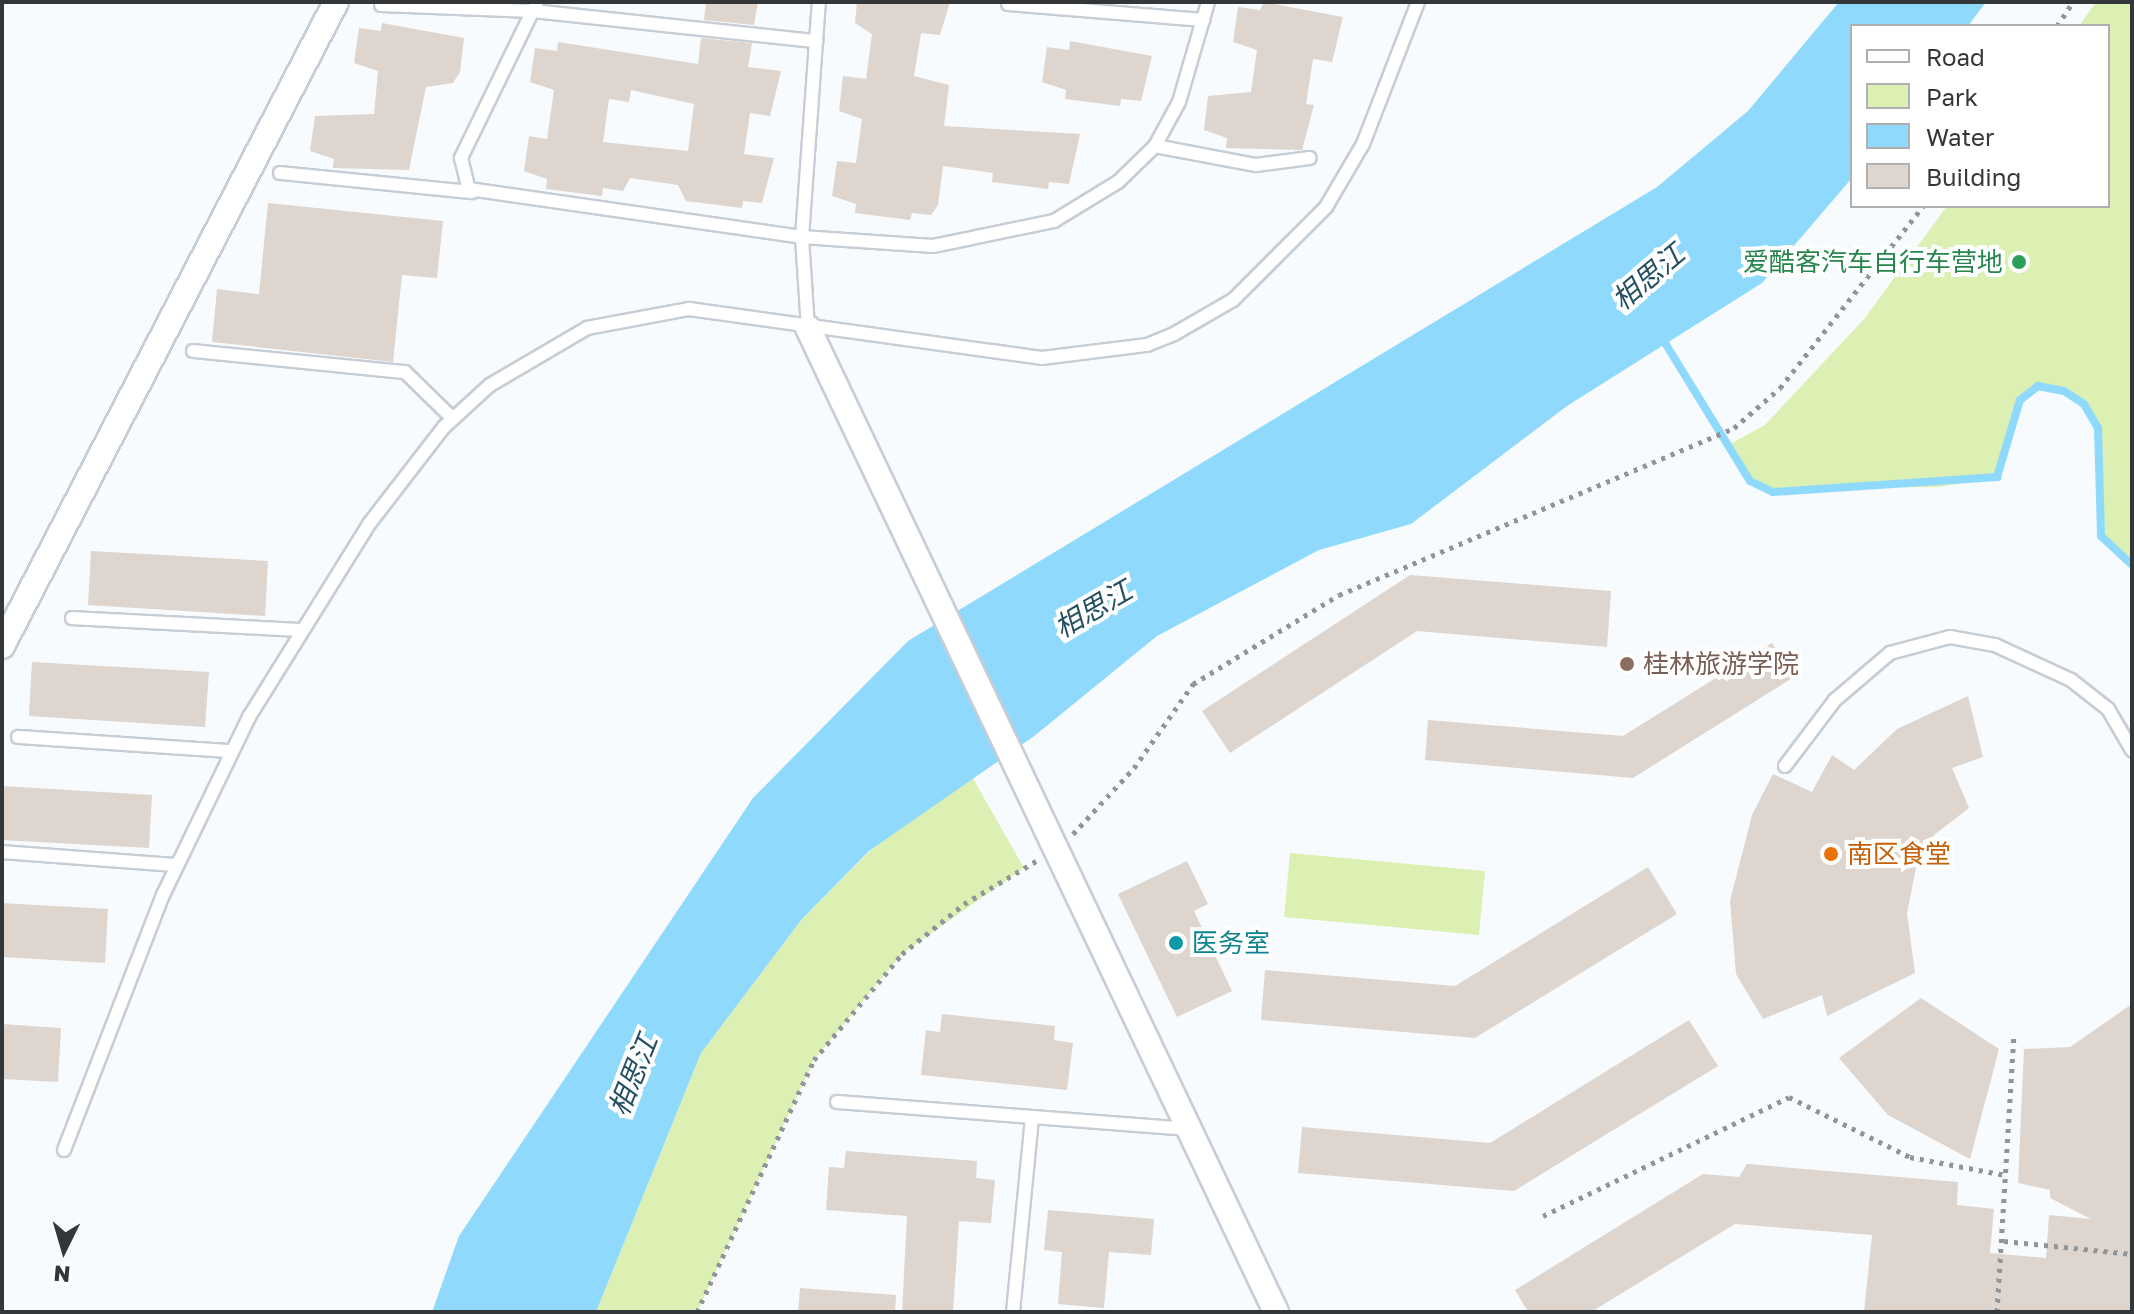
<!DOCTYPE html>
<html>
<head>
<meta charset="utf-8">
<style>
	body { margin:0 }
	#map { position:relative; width:2134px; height:1314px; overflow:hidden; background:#f8fbfe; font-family:"Golos Text","Noto Sans SC",sans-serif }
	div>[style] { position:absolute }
	.green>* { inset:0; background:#dcf0b4 }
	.water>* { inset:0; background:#8fdafc }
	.stream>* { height:8px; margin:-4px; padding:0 4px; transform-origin:4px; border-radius:4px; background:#8fdafc }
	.building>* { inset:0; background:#ddd5ce }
	.path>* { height:5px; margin-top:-2.5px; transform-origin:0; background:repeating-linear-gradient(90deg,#929598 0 4px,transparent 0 10px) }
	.roads { filter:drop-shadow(2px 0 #c7cdd5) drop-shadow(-2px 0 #c7cdd5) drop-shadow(0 2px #c7cdd5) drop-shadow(0 -2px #c7cdd5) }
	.service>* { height:12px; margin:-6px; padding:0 6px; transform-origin:6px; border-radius:6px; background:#fff }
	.minor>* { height:24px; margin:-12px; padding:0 12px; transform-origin:12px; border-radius:12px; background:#fff }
	.dots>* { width:22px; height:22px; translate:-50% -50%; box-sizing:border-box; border:4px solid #fff; border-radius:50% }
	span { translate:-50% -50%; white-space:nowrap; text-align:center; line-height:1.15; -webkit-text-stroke:8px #fff; paint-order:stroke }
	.leisure-label { font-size:26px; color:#27864d }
	.right { translate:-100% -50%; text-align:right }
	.education-label { font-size:26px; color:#785e54 }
	.left { translate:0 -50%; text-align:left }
	.food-label { font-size:26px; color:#c56008 }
	.culture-label { font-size:26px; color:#0d838f }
	.water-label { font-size:28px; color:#244f61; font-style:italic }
	.frame { position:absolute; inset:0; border:4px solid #34373a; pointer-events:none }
	.legend { position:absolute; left:1850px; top:24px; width:260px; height:184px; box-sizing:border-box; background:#fff; border:2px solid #aeafb0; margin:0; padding:10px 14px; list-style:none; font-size:24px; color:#34373a }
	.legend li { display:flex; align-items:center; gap:16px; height:40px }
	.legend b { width:40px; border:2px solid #aeafb0 }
	.north { position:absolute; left:24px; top:1210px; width:80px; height:80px; -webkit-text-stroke:6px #fff; paint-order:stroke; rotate:185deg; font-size:22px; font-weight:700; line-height:32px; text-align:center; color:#34373a }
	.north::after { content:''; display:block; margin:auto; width:28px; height:36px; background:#34373a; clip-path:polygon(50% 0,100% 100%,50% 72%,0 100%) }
</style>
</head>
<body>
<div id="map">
	<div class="green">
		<i style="clip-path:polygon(2096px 2px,2132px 2px,2132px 565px,2106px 545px,2098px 527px,2095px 419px,2084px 404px,2048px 386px,2020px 401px,1997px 477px,1939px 487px,1759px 489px,1728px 445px,1765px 425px,1864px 319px,1947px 206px,2108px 206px,2108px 26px,2079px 26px)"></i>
		<i style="clip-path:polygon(971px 775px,1024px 868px,902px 954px,814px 1060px,697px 1312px,596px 1312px,701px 1053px,802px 919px,870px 851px)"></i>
		<i style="clip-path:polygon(1290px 853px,1485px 871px,1479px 935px,1284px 917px)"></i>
	</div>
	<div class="water">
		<i style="clip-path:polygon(1839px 2px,1986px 2px,1968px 26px,1852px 26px,1852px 178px,1762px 283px,1567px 406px,1411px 524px,1319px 550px,1157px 636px,1033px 737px,869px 851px,802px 919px,701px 1053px,596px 1312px,432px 1312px,459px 1236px,753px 798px,908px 641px,1657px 187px,1748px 111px)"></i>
	</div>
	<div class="stream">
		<i style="left:1662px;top:338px;width:168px;rotate:58.4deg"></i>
		<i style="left:1750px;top:481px;width:25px;rotate:26deg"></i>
		<i style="left:1773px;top:492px;width:225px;rotate:-3.8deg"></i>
		<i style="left:1997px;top:477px;width:80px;rotate:-73.4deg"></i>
		<i style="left:2020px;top:400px;width:23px;rotate:-38deg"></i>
		<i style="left:2038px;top:386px;width:26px;rotate:11deg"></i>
		<i style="left:2064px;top:391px;width:24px;rotate:33deg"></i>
		<i style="left:2084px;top:404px;width:28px;rotate:60deg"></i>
		<i style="left:2098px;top:428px;width:108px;rotate:88.4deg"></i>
		<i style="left:2101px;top:536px;width:42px;rotate:43.1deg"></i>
	</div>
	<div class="building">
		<i style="clip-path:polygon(706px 2px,758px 2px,754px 25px,704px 20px)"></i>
		<i style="clip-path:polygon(857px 2px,950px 2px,940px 35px,921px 33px,914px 76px,949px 85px,944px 126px,1080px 134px,1069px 184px,1049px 182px,1048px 189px,992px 182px,993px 173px,943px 166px,938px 205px,931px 215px,912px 213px,910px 220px,855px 213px,856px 204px,832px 196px,837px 161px,856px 163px,862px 119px,839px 111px,843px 76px,866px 79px,872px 34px,855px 23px)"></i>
		<i style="clip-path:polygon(1264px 2px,1343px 17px,1332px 62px,1313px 59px,1306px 104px,1314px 105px,1302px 150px,1226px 148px,1227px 138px,1204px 130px,1208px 96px,1251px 92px,1257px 50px,1233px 42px,1238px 7px,1260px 10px)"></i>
		<i style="clip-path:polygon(382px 23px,464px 38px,460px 72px,453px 83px,426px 87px,409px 170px,333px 168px,334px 159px,310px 151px,315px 116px,374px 114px,378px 71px,354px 63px,359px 28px,381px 31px)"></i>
		<i style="clip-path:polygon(evenodd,701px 38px,752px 43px,748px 67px,781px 71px,770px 116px,750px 113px,744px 154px,774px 158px,762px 203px,743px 201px,742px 208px,686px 201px,678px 185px,630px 178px,623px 191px,603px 188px,602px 196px,546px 189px,547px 179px,524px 171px,529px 136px,547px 139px,554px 90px,530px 82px,535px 48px,557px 51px,558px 42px,698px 64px,701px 38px,631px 90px,694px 104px,688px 151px,603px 142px,609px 99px,629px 102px,631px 90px)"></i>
		<i style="clip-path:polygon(1070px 41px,1152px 56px,1141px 101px,1121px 99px,1120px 106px,1065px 99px,1066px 90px,1042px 82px,1047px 47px,1069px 50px)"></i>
		<i style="clip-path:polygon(268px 203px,443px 221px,437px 278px,402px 275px,393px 362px,212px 342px,217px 289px,259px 294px)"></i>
		<i style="clip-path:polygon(91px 551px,268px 561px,265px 616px,88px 605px)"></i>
		<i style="clip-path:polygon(1410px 575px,1611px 591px,1607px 647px,1417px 631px,1230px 753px,1202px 711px)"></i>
		<i style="clip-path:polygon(1772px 643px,1794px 677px,1633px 778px,1425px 760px,1428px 720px,1623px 736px)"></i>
		<i style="clip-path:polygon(32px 662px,209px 672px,205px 727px,29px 716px)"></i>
		<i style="clip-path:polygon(1968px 696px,1983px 757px,1952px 768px,1969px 808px,1934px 835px,1917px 863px,1907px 913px,1915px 973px,1827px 1016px,1822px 995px,1763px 1019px,1736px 974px,1730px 901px,1752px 815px,1773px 774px,1812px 792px,1832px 755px,1854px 770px,1897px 729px)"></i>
		<i style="clip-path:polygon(2px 786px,152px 795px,149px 848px,2px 840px)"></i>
		<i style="clip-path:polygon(1187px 861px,1208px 904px,1194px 911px,1232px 991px,1177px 1017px,1118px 894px)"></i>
		<i style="clip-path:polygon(1648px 867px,1677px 914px,1475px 1038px,1261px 1020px,1265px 970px,1455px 986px)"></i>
		<i style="clip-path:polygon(2px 903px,108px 909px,105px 963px,2px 957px)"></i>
		<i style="clip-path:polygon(1921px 998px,1999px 1049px,1970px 1159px,1888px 1115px,1839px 1058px)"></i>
		<i style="clip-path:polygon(2132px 1004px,2132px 1312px,1864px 1312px,1872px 1235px,1735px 1224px,1591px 1312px,1528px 1312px,1515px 1290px,1703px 1174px,1739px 1177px,1747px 1164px,1958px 1182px,1957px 1205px,1994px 1209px,1990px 1253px,2046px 1258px,2049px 1215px,2091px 1219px,2050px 1198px,2050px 1190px,2018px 1183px,2024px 1049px,2070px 1047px)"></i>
		<i style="clip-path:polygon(942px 1014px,1055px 1026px,1054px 1040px,1073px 1043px,1067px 1090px,921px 1075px,926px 1030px,940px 1032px)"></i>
		<i style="clip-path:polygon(1689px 1020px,1718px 1066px,1514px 1191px,1298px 1173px,1302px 1127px,1490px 1143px)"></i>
		<i style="clip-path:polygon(2px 1024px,61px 1028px,58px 1082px,2px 1079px)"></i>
		<i style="clip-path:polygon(846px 1151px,977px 1161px,976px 1178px,995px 1180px,991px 1223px,959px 1221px,953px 1312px,902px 1312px,907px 1216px,826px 1210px,829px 1167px,844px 1168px)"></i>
		<i style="clip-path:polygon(1048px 1210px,1154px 1219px,1151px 1255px,1109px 1252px,1104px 1308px,1058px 1304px,1062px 1252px,1044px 1250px)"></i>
		<i style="clip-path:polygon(800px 1288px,896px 1295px,895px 1312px,798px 1312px)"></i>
	</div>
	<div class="path">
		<i style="left:2057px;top:26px;width:29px;rotate:-56deg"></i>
		<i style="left:1073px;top:834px;width:90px;rotate:-47.3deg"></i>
		<i style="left:1134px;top:768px;width:103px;rotate:-54.9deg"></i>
		<i style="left:1193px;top:684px;width:171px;rotate:-31.4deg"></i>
		<i style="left:1339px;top:595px;width:429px;rotate:-22.9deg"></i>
		<i style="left:1734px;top:428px;width:61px;rotate:-41deg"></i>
		<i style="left:1780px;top:388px;width:231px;rotate:-51.8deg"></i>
		<i style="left:1543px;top:1216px;width:273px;rotate:-25.8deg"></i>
		<i style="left:1789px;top:1097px;width:135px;rotate:26.4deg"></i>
		<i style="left:1910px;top:1157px;width:97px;rotate:10.7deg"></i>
		<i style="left:2004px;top:1241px;width:129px;rotate:5.8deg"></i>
		<i style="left:697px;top:1312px;width:278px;rotate:-65.1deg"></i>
		<i style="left:814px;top:1060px;width:138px;rotate:-50.3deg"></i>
		<i style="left:902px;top:954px;width:80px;rotate:-38.9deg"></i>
		<i style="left:964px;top:904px;width:84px;rotate:-30.8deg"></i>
		<i style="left:1997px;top:1312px;width:279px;rotate:-86.5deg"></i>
	</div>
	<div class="roads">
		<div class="service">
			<i style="left:537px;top:2px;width:174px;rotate:116deg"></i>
			<i style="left:461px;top:158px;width:32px;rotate:76deg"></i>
			<i style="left:469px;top:189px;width:336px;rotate:8.2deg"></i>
			<i style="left:802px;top:237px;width:131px;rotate:3.9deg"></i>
			<i style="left:933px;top:246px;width:124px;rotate:-11.7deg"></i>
			<i style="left:1054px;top:221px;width:75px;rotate:-31.4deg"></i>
			<i style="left:1118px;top:182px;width:52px;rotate:-44.2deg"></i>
			<i style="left:1155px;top:146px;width:50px;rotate:-61.4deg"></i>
			<i style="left:1179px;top:102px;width:104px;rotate:-73.8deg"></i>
			<i style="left:1008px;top:4px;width:196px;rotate:4.7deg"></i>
			<i style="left:381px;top:5px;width:152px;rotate:2.3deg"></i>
			<i style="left:533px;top:11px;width:285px;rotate:6.1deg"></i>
			<i style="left:1155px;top:146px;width:103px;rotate:10.7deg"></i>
			<i style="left:1256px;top:165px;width:54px;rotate:-7.4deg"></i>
			<i style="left:280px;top:173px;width:193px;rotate:5.7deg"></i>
			<i style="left:808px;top:328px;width:91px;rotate:-93.8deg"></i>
			<i style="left:802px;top:237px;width:236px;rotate:-85.9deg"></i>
			<i style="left:193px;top:351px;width:213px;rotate:5.7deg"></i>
			<i style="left:405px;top:372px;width:67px;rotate:44.4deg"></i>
			<i style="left:72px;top:618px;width:227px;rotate:3deg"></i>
			<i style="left:18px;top:737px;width:212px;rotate:3.8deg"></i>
			<i style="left:1785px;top:766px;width:83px;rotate:-52.9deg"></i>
			<i style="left:1835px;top:700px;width:72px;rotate:-40.5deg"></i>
			<i style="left:1890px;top:653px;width:62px;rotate:-14.9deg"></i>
			<i style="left:1950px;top:637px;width:46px;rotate:10.1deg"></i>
			<i style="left:1995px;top:645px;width:84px;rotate:24.7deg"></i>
			<i style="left:2071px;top:680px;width:47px;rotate:38.1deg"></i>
			<i style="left:2108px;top:709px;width:48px;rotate:59.7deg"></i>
			<i style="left:2px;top:852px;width:174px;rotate:4.3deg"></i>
			<i style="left:837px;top:1102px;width:353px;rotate:4.4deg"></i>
			<i style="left:64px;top:1150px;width:274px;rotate:-68.8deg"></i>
			<i style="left:163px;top:895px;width:198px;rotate:-64.2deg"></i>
			<i style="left:249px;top:717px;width:227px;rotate:-58.1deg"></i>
			<i style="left:369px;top:524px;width:123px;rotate:-52.3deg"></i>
			<i style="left:444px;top:427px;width:62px;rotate:-42.4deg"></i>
			<i style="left:490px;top:385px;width:113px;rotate:-30.4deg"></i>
			<i style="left:587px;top:328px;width:104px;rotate:-10.6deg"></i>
			<i style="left:689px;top:309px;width:356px;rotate:7.9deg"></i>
			<i style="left:1042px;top:358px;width:106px;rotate:-7.1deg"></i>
			<i style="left:1147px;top:345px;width:29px;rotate:-22deg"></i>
			<i style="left:1174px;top:334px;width:68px;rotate:-30deg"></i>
			<i style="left:1233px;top:300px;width:132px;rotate:-45deg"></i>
			<i style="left:1326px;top:207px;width:73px;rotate:-59.6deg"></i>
			<i style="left:1363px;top:144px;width:152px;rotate:-68.8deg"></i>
			<i style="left:1013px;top:1312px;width:196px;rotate:-84.4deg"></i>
		</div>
		<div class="minor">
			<i style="left:808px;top:328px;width:1090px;rotate:64.56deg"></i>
			<i style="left:2px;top:646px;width:725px;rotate:-62.59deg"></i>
		</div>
	</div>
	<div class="dots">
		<i style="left:2019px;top:262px;background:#2e9e5b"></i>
		<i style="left:1627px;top:664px;background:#8d6e63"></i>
		<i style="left:1831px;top:854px;background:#e8710a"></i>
		<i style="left:1176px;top:943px;background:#0f9aa8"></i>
	</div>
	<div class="leisure-label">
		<span class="right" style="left:2003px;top:262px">爱酷客汽车自行车营地</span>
	</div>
	<div class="education-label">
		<span class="left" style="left:1643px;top:664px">桂林旅游学院</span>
	</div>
	<div class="food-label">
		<span class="left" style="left:1847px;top:854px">南区食堂</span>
	</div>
	<div class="culture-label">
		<span class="left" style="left:1192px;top:943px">医务室</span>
	</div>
	<div class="water-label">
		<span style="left:1648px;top:277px;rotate:-40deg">相思江</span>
		<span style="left:1093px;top:609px;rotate:-30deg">相思江</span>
		<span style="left:633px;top:1075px;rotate:-68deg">相思江</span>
	</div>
	<div class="frame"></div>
	<ul class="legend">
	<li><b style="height:10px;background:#fff"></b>Road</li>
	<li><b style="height:22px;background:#dcf0b4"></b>Park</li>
	<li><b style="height:22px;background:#8fdafc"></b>Water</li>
	<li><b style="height:22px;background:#ddd5ce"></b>Building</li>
	</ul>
	<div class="north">N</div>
</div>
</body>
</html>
